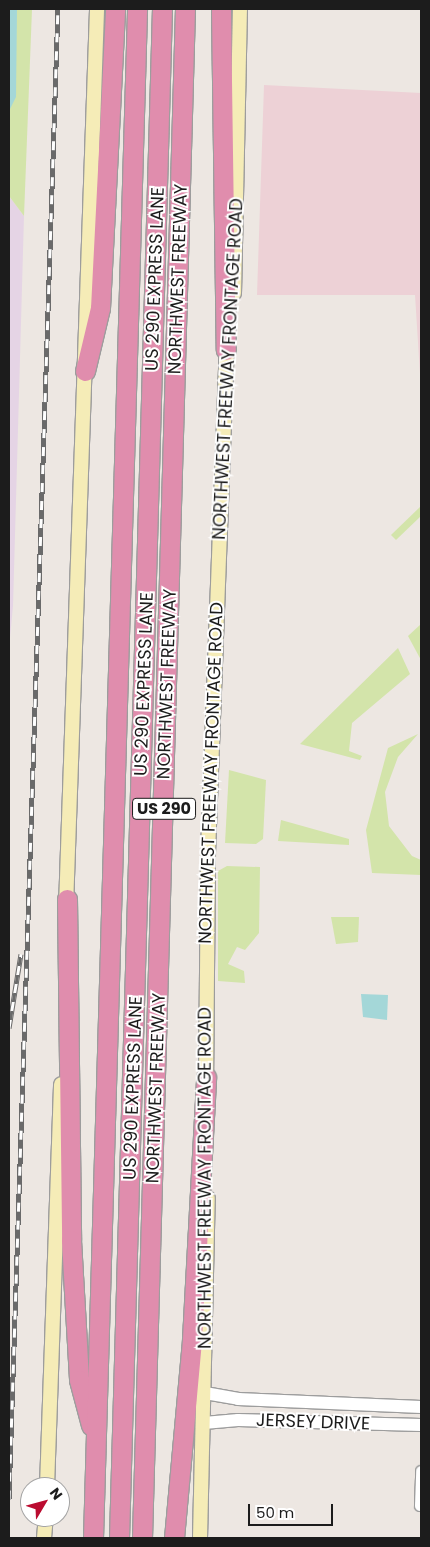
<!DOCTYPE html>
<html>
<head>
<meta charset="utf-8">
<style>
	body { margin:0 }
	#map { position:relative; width:430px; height:1547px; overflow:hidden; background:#ede7e2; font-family:Poppins,sans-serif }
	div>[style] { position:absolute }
	.commercial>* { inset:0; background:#edd1d6 }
	.industrial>* { inset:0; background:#e5d4e5 }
	.grass>* { inset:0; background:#d3e4aa }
	.water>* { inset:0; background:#a4d7d8 }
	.roads { filter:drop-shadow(1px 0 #9d9d9d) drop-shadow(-1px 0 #9d9d9d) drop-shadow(0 1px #9d9d9d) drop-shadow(0 -1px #9d9d9d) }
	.minor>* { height:10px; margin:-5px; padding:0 5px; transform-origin:5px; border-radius:5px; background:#fff }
	.tertiary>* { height:12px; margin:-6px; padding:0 6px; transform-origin:6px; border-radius:6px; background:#fff }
	.secondary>* { height:14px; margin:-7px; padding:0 7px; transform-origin:7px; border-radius:7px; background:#f5ecb7 }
	.motorway>* { height:19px; margin:-9.5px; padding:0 9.5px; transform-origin:9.5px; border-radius:9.5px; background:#e08dad }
	.rail>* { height:5px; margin-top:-2.5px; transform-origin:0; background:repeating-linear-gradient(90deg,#fff 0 9px,#6a6a6a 0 18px); box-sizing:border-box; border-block:1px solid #6a6a6a }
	span { translate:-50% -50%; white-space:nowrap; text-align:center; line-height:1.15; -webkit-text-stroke:4px #fff; paint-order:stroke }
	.shield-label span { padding:1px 4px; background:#fff; border:1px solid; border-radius:4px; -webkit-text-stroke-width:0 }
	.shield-label { font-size:16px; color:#1c1c1c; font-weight:700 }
	.street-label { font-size:18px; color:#1c1c1c }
	.frame { position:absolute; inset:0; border:10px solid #1c1c1c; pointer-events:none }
	.north { position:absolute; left:20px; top:1477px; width:50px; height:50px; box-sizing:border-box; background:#fff; border:1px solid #a4a4a4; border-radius:50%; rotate:53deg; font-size:14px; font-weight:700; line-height:20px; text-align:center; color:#1c1c1c }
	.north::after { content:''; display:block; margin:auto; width:18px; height:22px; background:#bb0c30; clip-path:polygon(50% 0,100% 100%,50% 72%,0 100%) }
	.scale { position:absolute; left:248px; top:1504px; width:85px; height:22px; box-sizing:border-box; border:2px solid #1c1c1c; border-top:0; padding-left:6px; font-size:15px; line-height:18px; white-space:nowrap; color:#1c1c1c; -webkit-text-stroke:4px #fff; paint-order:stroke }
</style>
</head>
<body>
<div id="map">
	<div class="commercial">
		<i style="clip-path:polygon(264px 85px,421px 93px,421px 390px,415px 295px,257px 295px)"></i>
	</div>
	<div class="industrial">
		<i style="clip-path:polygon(9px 196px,24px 216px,13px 606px,9px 648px)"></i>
	</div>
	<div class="grass">
		<i style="clip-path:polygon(9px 9px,32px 9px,24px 216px,9px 196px)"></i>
		<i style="clip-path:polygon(421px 506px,421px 516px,396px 540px,391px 535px)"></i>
		<i style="clip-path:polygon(421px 624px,421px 660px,408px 636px)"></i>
		<i style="clip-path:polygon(398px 648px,410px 674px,352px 723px,349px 751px,362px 756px,360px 760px,300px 744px)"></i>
		<i style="clip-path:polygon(418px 734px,398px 757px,385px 792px,389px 826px,412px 856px,421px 860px,421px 875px,372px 873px,366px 830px,388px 748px)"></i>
		<i style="clip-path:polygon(229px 770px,266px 780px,263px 839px,256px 844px,225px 843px)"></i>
		<i style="clip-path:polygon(281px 820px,349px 839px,349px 845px,278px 841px)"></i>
		<i style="clip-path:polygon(227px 866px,260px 867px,259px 933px,245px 950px,237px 947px,228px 964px,244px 971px,245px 983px,218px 981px,218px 871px)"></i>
		<i style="clip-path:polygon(331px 917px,359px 917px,358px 942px,336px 944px)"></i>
	</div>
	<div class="water">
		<i style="clip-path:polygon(9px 9px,17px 9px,16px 97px,9px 111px)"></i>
		<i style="clip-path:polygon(361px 994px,388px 995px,387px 1020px,363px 1017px)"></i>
	</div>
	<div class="roads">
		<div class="minor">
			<i style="left:420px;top:1506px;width:35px;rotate:-88deg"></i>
		</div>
		<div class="tertiary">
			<i style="left:205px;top:1393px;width:34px;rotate:10deg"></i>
			<i style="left:238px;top:1399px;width:183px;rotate:2.5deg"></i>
			<i style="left:204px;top:1423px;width:34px;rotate:-5deg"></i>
			<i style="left:238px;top:1420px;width:183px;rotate:1.6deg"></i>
		</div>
		<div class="secondary">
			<i style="left:234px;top:293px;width:284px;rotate:-88.8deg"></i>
			<i style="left:66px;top:907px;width:899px;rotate:-88.02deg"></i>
			<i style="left:206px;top:1087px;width:234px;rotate:-89.5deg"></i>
			<i style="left:208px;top:853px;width:512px;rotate:-87.87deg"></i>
			<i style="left:47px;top:1487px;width:403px;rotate:-88deg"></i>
			<i style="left:44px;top:1538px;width:21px;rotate:-85deg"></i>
			<i style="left:200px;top:1538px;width:340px;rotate:-88.7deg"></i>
		</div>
		<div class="motorway">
			<i style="left:221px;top:9px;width:341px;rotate:89.2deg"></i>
			<i style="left:85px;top:371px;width:65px;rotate:-76.6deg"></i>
			<i style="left:100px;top:308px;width:299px;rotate:-87.1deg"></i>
			<i style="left:67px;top:899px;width:341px;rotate:89.3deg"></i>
			<i style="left:71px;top:1240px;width:140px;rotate:86.7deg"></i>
			<i style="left:79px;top:1380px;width:47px;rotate:75.1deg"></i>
			<i style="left:93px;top:1538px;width:1530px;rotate:-88.35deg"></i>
			<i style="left:119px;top:1538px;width:1530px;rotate:-88.39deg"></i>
			<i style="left:142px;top:1538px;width:1530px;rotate:-88.39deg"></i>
			<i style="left:174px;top:1538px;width:200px;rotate:-84.8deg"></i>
			<i style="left:192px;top:1339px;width:262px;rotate:-86.9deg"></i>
		</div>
	</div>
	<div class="rail">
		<i style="left:9px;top:1028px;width:75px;rotate:-80.8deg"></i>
		<i style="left:9px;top:1499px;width:1491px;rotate:-88.12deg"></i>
	</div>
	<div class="shield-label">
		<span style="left:164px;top:809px">US 290</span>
	</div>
	<div class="street-label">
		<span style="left:155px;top:279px;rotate:-88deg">US 290 EXPRESS LANE</span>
		<span style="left:178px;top:279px;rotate:-88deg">NORTHWEST FREEWAY</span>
		<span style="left:228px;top:369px;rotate:-87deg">NORTHWEST FREEWAY FRONTAGE ROAD</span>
		<span style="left:144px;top:684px;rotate:-88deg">US 290 EXPRESS LANE</span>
		<span style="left:167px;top:684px;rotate:-88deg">NORTHWEST FREEWAY</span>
		<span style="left:211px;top:773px;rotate:-88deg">NORTHWEST FREEWAY FRONTAGE ROAD</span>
		<span style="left:133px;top:1088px;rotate:-88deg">US 290 EXPRESS LANE</span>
		<span style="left:156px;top:1088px;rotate:-88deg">NORTHWEST FREEWAY</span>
		<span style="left:205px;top:1178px;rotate:-90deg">NORTHWEST FREEWAY FRONTAGE ROAD</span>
		<span style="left:313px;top:1422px;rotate:2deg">JERSEY DRIVE</span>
	</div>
	<div class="frame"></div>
	<div class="north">N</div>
	<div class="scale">50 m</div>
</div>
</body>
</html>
